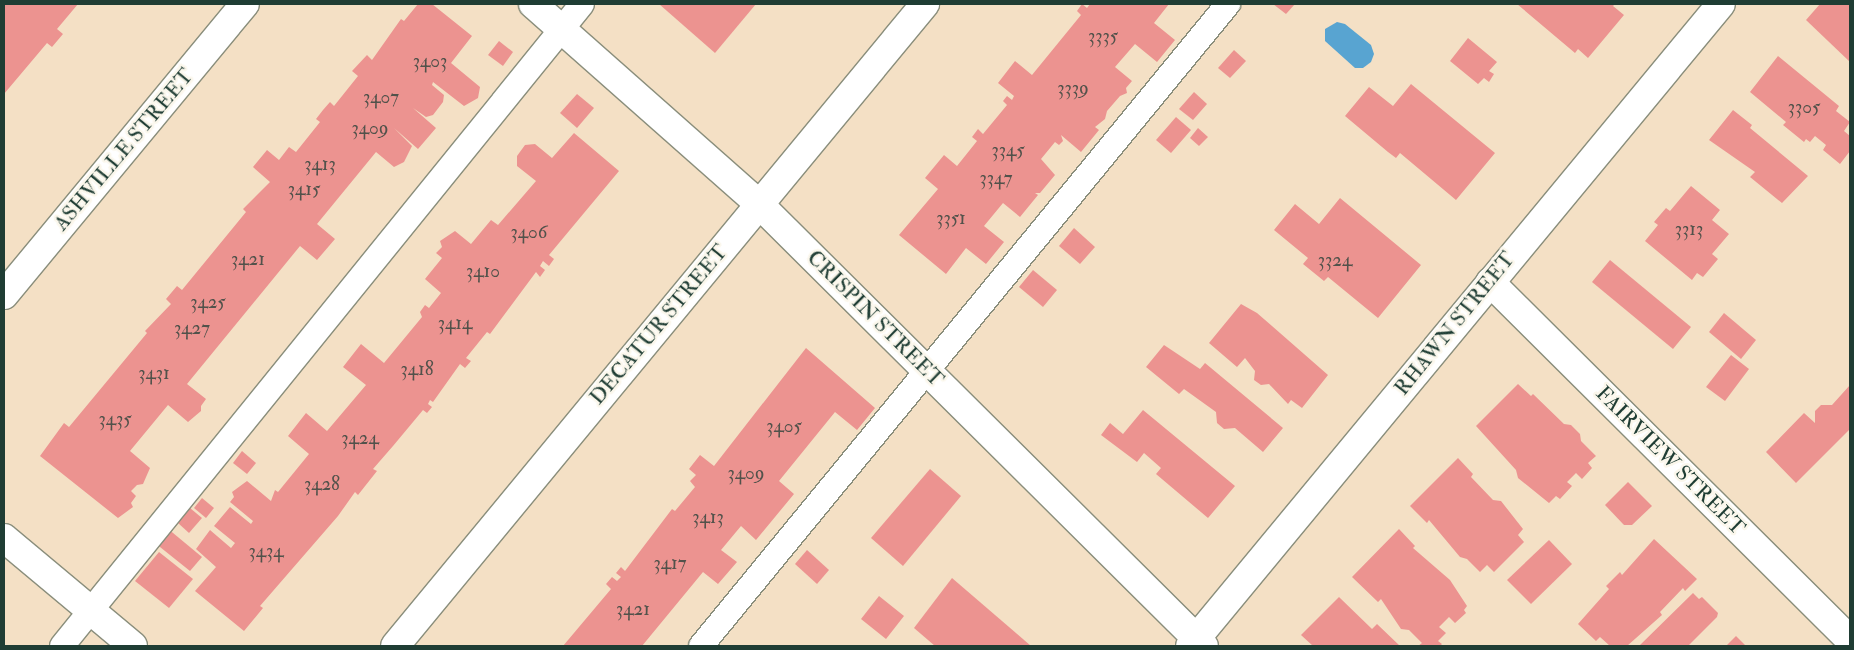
<!DOCTYPE html>
<html>
<head>
<meta charset="utf-8">
<style>
	body { margin:0 }
	#map { position:relative; width:1854px; height:650px; overflow:hidden; background:#f4e0c5; font-family:"IM FELL Double Pica",serif }
	div>[style] { position:absolute }
	.water>* { inset:0; background:#58a4d1 }
	.building>* { inset:0; background:#ec9390 }
	.roads { filter:drop-shadow(1px 0 #8a8e7c) drop-shadow(-1px 0 #8a8e7c) drop-shadow(0 1px #8a8e7c) drop-shadow(0 -1px #8a8e7c) }
	.lane>* { height:24px; margin:-12px; padding:0 12px; transform-origin:12px; border-radius:12px; background:#fff }
	.street>* { height:28px; margin:-14px; padding:0 14px; transform-origin:14px; border-radius:14px; background:#fff }
	.secondary>* { height:28px; margin:-14px; padding:0 14px; transform-origin:14px; border-radius:14px; background:#fff }
	span { translate:-50% -50%; white-space:nowrap; text-align:center; line-height:1.15; -webkit-text-stroke:5px #fbf7ec; paint-order:stroke }
	.number-label { font-size:19px; color:#52524b }
	.number-label span { -webkit-text-stroke-width:0 }
	.street-label { font-size:21px; color:#1f3d34 }
	.frame { position:absolute; inset:0; border:5px solid #1f3d34; pointer-events:none }
</style>
</head>
<body>
<div id="map">
	<div class="water">
		<i style="clip-path:polygon(1337px 22px,1345px 24px,1371px 45px,1374px 54px,1371px 62px,1363px 68px,1355px 68px,1325px 41px,1325px 29px)"></i>
	</div>
	<div class="building">
		<i style="clip-path:polygon(4px 4px,78px 4px,57px 29px,63px 34px,52px 47px,47px 43px,4px 94px)"></i>
		<i style="clip-path:polygon(418px 4px,432px 4px,472px 36px,451px 63px,480px 87px,478px 98px,464px 106px,433px 82px,432px 85px,444px 95px,443px 102px,433px 115px,426px 117px,413px 108px,436px 128px,418px 149px,394px 128px,412px 146px,404px 162px,394px 167px,376px 152px,317px 224px,335px 239px,317px 260px,300px 246px,187px 384px,206px 399px,201px 406px,201px 411px,188px 422px,168px 405px,130px 451px,150px 468px,143px 484px,137px 485px,131px 491px,136px 496px,131px 503px,133px 507px,118px 518px,40px 456px,64px 423px,69px 427px,147px 333px,145px 331px,171px 304px,166px 299px,177px 286px,182px 290px,246px 212px,243px 209px,270px 182px,253px 167px,267px 150px,279px 160px,289px 147px,296px 152px,320px 122px,316px 119px,323px 110px,330px 102px,334px 106px,358px 76px,352px 71px,367px 55px,372px 60px,401px 19px,404px 21px)"></i>
		<i style="clip-path:polygon(659px 4px,756px 4px,715px 53px)"></i>
		<i style="clip-path:polygon(1082px 4px,1087px 8px,1090px 4px,1169px 4px,1154px 23px,1175px 40px,1157px 62px,1135px 44px,1115px 67px,1132px 81px,1126px 88px,1127px 93px,1120px 96px,1107px 111px,1105px 119px,1095px 127px,1099px 130px,1081px 152px,1061px 135px,1063px 141px,1059px 145px,1055px 142px,1041px 159px,1055px 175px,1040px 193px,1035px 193px,1038px 195px,1020px 217px,1003px 203px,984px 226px,1004px 242px,986px 264px,966px 248px,946px 274px,899px 235px,938px 189px,925px 178px,944px 155px,957px 166px,977px 141px,972px 137px,978px 129px,983px 134px,1007px 105px,1003px 101px,1007px 96px,1012px 100px,1014px 96px,998px 83px,1015px 61px,1032px 75px,1081px 15px,1077px 11px)"></i>
		<i style="clip-path:polygon(1273px 4px,1295px 4px,1286px 14px)"></i>
		<i style="clip-path:polygon(1517px 4px,1615px 4px,1613px 6px,1624px 15px,1588px 58px,1578px 49px,1575px 53px)"></i>
		<i style="clip-path:polygon(1820px 4px,1850px 4px,1850px 62px,1806px 20px)"></i>
		<i style="clip-path:polygon(1468px 38px,1497px 62px,1489px 71px,1494px 74px,1489px 82px,1484px 78px,1478px 84px,1450px 61px)"></i>
		<i style="clip-path:polygon(499px 41px,513px 52px,503px 66px,488px 55px)"></i>
		<i style="clip-path:polygon(1234px 50px,1246px 61px,1230px 78px,1218px 68px)"></i>
		<i style="clip-path:polygon(1778px 56px,1839px 106px,1836px 111px,1850px 122px,1844px 131px,1850px 136px,1850px 151px,1840px 164px,1823px 150px,1826px 145px,1815px 136px,1810px 142px,1806px 139px,1804px 142px,1783px 125px,1786px 122px,1750px 92px)"></i>
		<i style="clip-path:polygon(1411px 84px,1495px 153px,1456px 200px,1400px 153px,1396px 158px,1388px 152px,1345px 116px,1369px 87px,1393px 106px)"></i>
		<i style="clip-path:polygon(1194px 92px,1207px 104px,1193px 120px,1179px 109px)"></i>
		<i style="clip-path:polygon(577px 94px,594px 108px,577px 128px,560px 113px)"></i>
		<i style="clip-path:polygon(1733px 110px,1752px 125px,1750px 128px,1808px 176px,1782px 203px,1750px 177px,1755px 172px,1709px 140px)"></i>
		<i style="clip-path:polygon(1176px 117px,1191px 130px,1171px 153px,1156px 140px)"></i>
		<i style="clip-path:polygon(1198px 128px,1208px 137px,1199px 146px,1190px 138px)"></i>
		<i style="clip-path:polygon(574px 133px,619px 171px,549px 255px,554px 259px,549px 266px,543px 261px,540px 266px,545px 270px,540px 277px,536px 272px,490px 334px,487px 332px,466px 358px,471px 361px,465px 368px,460px 364px,433px 402px,430px 400px,428px 404px,432px 407px,427px 413px,423px 410px,393px 446px,373px 469px,377px 471px,358px 495px,355px 492px,338px 516px,260px 606px,263px 608px,244px 631px,195px 591px,216px 567px,196px 549px,210px 530px,231px 548px,235px 543px,214px 526px,230px 507px,251px 524px,253px 521px,230px 502px,234px 497px,232px 492px,247px 481px,271px 501px,275px 490px,278px 492px,309px 454px,288px 436px,306px 413px,327px 431px,366px 385px,343px 367px,361px 344px,384px 363px,422px 317px,420px 312px,425px 305px,429px 308px,441px 293px,425px 279px,442px 258px,436px 253px,442px 247px,440px 241px,455px 231px,471px 244px,491px 220px,498px 225px,536px 181px,517px 166px,517px 156px,525px 145px,535px 144px,552px 158px)"></i>
		<i style="clip-path:polygon(1691px 186px,1720px 210px,1712px 220px,1729px 234px,1712px 254px,1718px 259px,1703px 277px,1697px 273px,1692px 280px,1645px 241px,1658px 225px,1654px 222px,1666px 208px,1670px 211px)"></i>
		<i style="clip-path:polygon(1340px 198px,1421px 265px,1378px 318px,1328px 277px,1324px 281px,1303px 264px,1308px 258px,1274px 230px,1295px 204px,1319px 224px)"></i>
		<i style="clip-path:polygon(1074px 228px,1095px 247px,1080px 264px,1059px 246px)"></i>
		<i style="clip-path:polygon(1610px 260px,1691px 327px,1673px 349px,1592px 282px)"></i>
		<i style="clip-path:polygon(1033px 270px,1057px 290px,1043px 307px,1019px 287px)"></i>
		<i style="clip-path:polygon(1241px 304px,1257px 313px,1328px 375px,1302px 408px,1291px 400px,1288px 404px,1269px 384px,1261px 385px,1254px 380px,1255px 371px,1245px 358px,1237px 367px,1209px 343px)"></i>
		<i style="clip-path:polygon(1724px 313px,1756px 340px,1741px 359px,1709px 332px)"></i>
		<i style="clip-path:polygon(1164px 345px,1200px 369px,1205px 363px,1283px 428px,1263px 452px,1235px 428px,1224px 429px,1217px 423px,1216px 412px,1184px 389px,1179px 394px,1146px 367px)"></i>
		<i style="clip-path:polygon(806px 348px,875px 408px,857px 430px,835px 412px,779px 481px,794px 494px,756px 540px,741px 526px,721px 550px,737px 562px,718px 584px,703px 572px,642px 646px,563px 646px,611px 589px,606px 584px,612px 577px,617px 581px,621px 577px,616px 573px,621px 567px,625px 571px,672px 509px,675px 511px,695px 487px,690px 481px,696px 475px,689px 469px,700px 455px,714px 466px)"></i>
		<i style="clip-path:polygon(1731px 355px,1749px 369px,1725px 401px,1706px 387px)"></i>
		<i style="clip-path:polygon(1518px 384px,1531px 396px,1533px 394px,1564px 424px,1571px 425px,1580px 434px,1581px 441px,1596px 456px,1588px 463px,1592px 468px,1582px 479px,1576px 473px,1567px 482px,1572px 486px,1560px 499px,1556px 496px,1549px 503px,1518px 478px,1516px 470px,1476px 426px)"></i>
		<i style="clip-path:polygon(1850px 385px,1850px 429px,1796px 483px,1766px 452px,1804px 413px,1815px 423px,1815px 411px,1821px 405px,1832px 405px)"></i>
		<i style="clip-path:polygon(1143px 410px,1235px 486px,1208px 518px,1156px 474px,1161px 468px,1144px 453px,1137px 462px,1101px 435px,1110px 423px,1123px 434px)"></i>
		<i style="clip-path:polygon(242px 451px,256px 463px,247px 474px,233px 463px)"></i>
		<i style="clip-path:polygon(1458px 458px,1473px 474px,1471px 477px,1493px 500px,1501px 501px,1523px 529px,1518px 535px,1524px 542px,1494px 572px,1487px 565px,1480px 572px,1467px 559px,1460px 557px,1429px 520px,1427px 523px,1410px 506px)"></i>
		<i style="clip-path:polygon(930px 469px,961px 496px,903px 566px,871px 538px)"></i>
		<i style="clip-path:polygon(1628px 482px,1652px 506px,1632px 525px,1624px 525px,1605px 505px)"></i>
		<i style="clip-path:polygon(202px 498px,214px 508px,206px 518px,194px 508px)"></i>
		<i style="clip-path:polygon(190px 508px,202px 518px,189px 533px,178px 523px)"></i>
		<i style="clip-path:polygon(167px 528px,202px 557px,190px 571px,155px 543px)"></i>
		<i style="clip-path:polygon(1399px 529px,1415px 546px,1413px 548px,1450px 580px,1467px 606px,1464px 610px,1466px 613px,1455px 623px,1449px 617px,1439px 627px,1446px 633px,1438px 641px,1442px 644px,1440px 646px,1418px 646px,1422px 643px,1409px 630px,1401px 629px,1381px 599px,1378px 602px,1352px 577px)"></i>
		<i style="clip-path:polygon(1654px 539px,1697px 579px,1685px 591px,1683px 588px,1660px 612px,1662px 615px,1627px 646px,1610px 646px,1600px 637px,1596px 641px,1578px 624px,1609px 589px,1606px 586px,1620px 572px,1622px 575px)"></i>
		<i style="clip-path:polygon(1549px 540px,1572px 564px,1531px 604px,1507px 580px)"></i>
		<i style="clip-path:polygon(807px 550px,829px 570px,817px 584px,795px 564px)"></i>
		<i style="clip-path:polygon(159px 552px,193px 579px,169px 608px,135px 581px)"></i>
		<i style="clip-path:polygon(952px 578px,1031px 646px,935px 646px,914px 628px)"></i>
		<i style="clip-path:polygon(1693px 593px,1699px 599px,1702px 597px,1718px 613px,1717px 617px,1688px 646px,1639px 646px)"></i>
		<i style="clip-path:polygon(879px 596px,904px 616px,886px 639px,861px 619px)"></i>
		<i style="clip-path:polygon(1339px 597px,1372px 629px,1377px 624px,1400px 646px,1313px 646px,1301px 635px)"></i>
		<i style="clip-path:polygon(1736px 636px,1746px 646px,1726px 646px)"></i>
	</div>
	<div class="roads">
		<div class="lane">
			<i style="left:62px;top:646px;width:826px;rotate:-50.99deg"></i>
			<i style="left:701px;top:646px;width:831px;rotate:-50.62deg"></i>
		</div>
		<div class="street">
			<i style="left:533px;top:4px;width:302px;rotate:41.5deg"></i>
			<i style="left:759px;top:204px;width:627px;rotate:44.81deg"></i>
			<i style="left:1490px;top:282px;width:508px;rotate:44.84deg"></i>
			<i style="left:4px;top:295px;width:378px;rotate:-50.4deg"></i>
			<i style="left:4px;top:538px;width:168px;rotate:39.9deg"></i>
			<i style="left:395px;top:646px;width:833px;rotate:-50.46deg"></i>
		</div>
		<div class="secondary">
			<i style="left:1190px;top:646px;width:833px;rotate:-50.41deg"></i>
		</div>
	</div>
	<div class="number-label">
		<span style="left:1103px;top:37px">3335</span>
		<span style="left:430px;top:62px">3403</span>
		<span style="left:1073px;top:89px">3339</span>
		<span style="left:381px;top:98px">3407</span>
		<span style="left:1804px;top:108px">3305</span>
		<span style="left:370px;top:129px">3409</span>
		<span style="left:1008px;top:151px">3345</span>
		<span style="left:320px;top:165px">3413</span>
		<span style="left:996px;top:179px">3347</span>
		<span style="left:304px;top:190px">3415</span>
		<span style="left:951px;top:219px">3351</span>
		<span style="left:1689px;top:230px">3313</span>
		<span style="left:529px;top:233px">3406</span>
		<span style="left:248px;top:260px">3421</span>
		<span style="left:1335px;top:261px">3324</span>
		<span style="left:483px;top:272px">3410</span>
		<span style="left:208px;top:303px">3425</span>
		<span style="left:455px;top:324px">3414</span>
		<span style="left:192px;top:329px">3427</span>
		<span style="left:417px;top:370px">3418</span>
		<span style="left:154px;top:374px">3431</span>
		<span style="left:115px;top:420px">3435</span>
		<span style="left:784px;top:427px">3405</span>
		<span style="left:360px;top:439px">3424</span>
		<span style="left:746px;top:474px">3409</span>
		<span style="left:322px;top:485px">3428</span>
		<span style="left:708px;top:518px">3413</span>
		<span style="left:266px;top:552px">3434</span>
		<span style="left:670px;top:564px">3417</span>
		<span style="left:633px;top:610px">3421</span>
	</div>
	<div class="street-label">
		<span style="left:124px;top:150px;rotate:-50deg">ASHVILLE STREET</span>
		<span style="left:875px;top:319px;rotate:45deg">CRISPIN STREET</span>
		<span style="left:1455px;top:324px;rotate:-51deg">RHAWN STREET</span>
		<span style="left:659px;top:325px;rotate:-50deg">DECATUR STREET</span>
		<span style="left:1670px;top:461px;rotate:45deg">FAIRVIEW STREET</span>
	</div>
	<div class="frame"></div>
</div>
</body>
</html>
